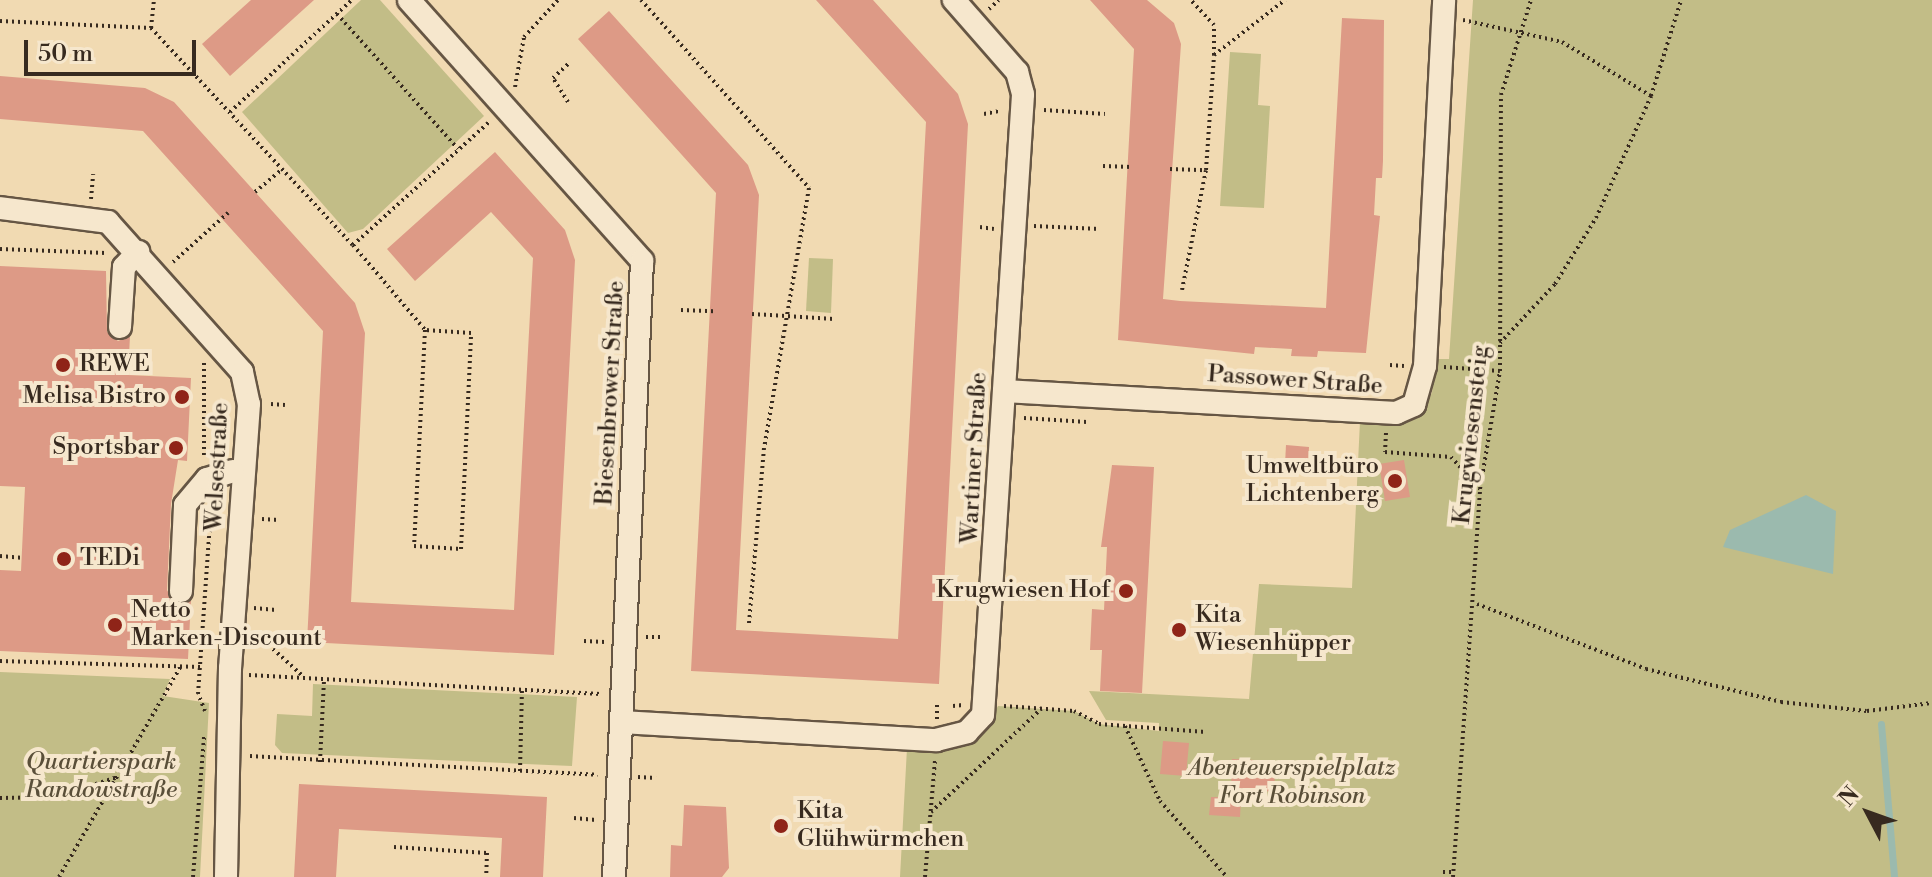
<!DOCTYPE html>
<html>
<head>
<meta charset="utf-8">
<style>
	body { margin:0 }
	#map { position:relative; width:1932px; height:877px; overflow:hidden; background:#f1dab2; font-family:"Libre Bodoni",serif }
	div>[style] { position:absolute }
	.green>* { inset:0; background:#c2bd87 }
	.water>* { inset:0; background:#9bbaae }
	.stream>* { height:7px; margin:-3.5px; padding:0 3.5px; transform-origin:3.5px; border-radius:3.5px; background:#9bbaae }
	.building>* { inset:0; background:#dd9a86 }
	.path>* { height:4px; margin-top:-2px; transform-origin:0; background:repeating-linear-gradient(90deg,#372a1f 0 2px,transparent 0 6px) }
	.roads { filter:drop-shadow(2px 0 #665644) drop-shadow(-2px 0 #665644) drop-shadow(0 2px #665644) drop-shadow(0 -2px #665644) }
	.minor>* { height:22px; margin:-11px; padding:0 11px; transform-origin:11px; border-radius:11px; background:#f6e7cd }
	.dots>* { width:22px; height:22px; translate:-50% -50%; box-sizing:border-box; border:4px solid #f6e7cd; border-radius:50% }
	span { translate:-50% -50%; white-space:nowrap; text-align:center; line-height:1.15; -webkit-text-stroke:8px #f6e7cd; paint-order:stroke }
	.poi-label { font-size:24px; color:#372a1f }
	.left { translate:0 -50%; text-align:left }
	.right { translate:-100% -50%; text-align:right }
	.street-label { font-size:24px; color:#372a1f }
	.park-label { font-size:24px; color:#5a4f39; font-style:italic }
	.north { position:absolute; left:1828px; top:773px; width:80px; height:80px; -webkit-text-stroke:6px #f6e7cd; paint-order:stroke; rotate:311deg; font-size:22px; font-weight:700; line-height:32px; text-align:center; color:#372a1f }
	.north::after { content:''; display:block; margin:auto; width:28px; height:36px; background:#372a1f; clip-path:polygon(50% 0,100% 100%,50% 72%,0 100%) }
	.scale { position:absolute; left:24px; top:40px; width:172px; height:36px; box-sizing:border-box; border:4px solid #372a1f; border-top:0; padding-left:10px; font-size:24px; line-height:28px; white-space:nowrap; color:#372a1f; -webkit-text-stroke:6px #f6e7cd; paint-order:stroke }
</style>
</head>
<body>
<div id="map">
	<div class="green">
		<i style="clip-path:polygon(361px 0,380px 0,484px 116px,363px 229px,348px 233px,242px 112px)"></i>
		<i style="clip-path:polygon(1473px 0,1932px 0,1932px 877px,900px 877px,907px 748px,964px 745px,984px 731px,998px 706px,1074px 711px,1099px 724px,1159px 731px,1159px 723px,1106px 720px,1089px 691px,1249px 699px,1259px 584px,1352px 588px,1360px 421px,1420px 412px,1432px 393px,1435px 359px,1449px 359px)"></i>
		<i style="clip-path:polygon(1230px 52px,1261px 54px,1258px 105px,1270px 106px,1264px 208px,1220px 206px)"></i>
		<i style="clip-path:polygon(809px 258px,833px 259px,831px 313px,806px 311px)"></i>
		<i style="clip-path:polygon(0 672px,170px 679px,163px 696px,209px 703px,200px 877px,0 877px)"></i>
		<i style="clip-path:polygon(313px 684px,577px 697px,572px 766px,282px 753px,275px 745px,277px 714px,312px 716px)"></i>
	</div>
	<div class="water">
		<i style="clip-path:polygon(1806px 495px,1836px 511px,1833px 574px,1723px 547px,1730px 530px)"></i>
	</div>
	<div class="stream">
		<i style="left:1881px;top:724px;width:154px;rotate:85.1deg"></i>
	</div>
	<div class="building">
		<i style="clip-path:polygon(251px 0,314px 0,230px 76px,202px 44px)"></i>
		<i style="clip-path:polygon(816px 0,873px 0,958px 94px,968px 124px,939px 684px,691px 671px,716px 193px,578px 39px,609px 11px,748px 165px,759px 195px,736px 630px,898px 639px,926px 122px)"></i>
		<i style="clip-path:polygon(1090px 0,1147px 0,1174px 23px,1181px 44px,1163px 299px,1180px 301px,1326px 308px,1342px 18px,1384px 20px,1383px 161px,1382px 178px,1376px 178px,1374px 215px,1380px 216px,1366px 353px,1318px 351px,1317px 357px,1291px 356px,1292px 349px,1255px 347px,1254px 354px,1118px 340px,1134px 49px)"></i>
		<i style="clip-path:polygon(0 76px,145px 88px,174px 102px,355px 303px,365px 333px,351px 602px,514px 610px,533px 258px,491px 212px,415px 281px,387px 249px,495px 152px,565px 230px,575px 260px,554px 655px,307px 642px,323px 331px,143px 131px,0 119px)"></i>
		<i style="clip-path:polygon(0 266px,106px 271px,107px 332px,118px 341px,130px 336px,128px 375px,191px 378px,187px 461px,178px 460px,171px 504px,167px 590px,174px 603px,191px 600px,188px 659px,0 651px,0 570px,21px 571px,25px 487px,0 486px)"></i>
		<i style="clip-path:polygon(1286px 445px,1309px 447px,1308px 466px,1285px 464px)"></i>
		<i style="clip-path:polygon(1404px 460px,1410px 497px,1385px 501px,1379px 464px)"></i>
		<i style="clip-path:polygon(1112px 465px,1154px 467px,1142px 693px,1100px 691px,1102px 650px,1090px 650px,1092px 609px,1104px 610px,1107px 547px,1101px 547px)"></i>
		<i style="clip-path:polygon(1163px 741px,1189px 743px,1186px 776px,1160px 774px)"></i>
		<i style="clip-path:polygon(1232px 759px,1276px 761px,1274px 792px,1231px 789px)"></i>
		<i style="clip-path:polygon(299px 784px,547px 797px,543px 877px,500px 877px,502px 838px,339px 829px,336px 877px,294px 877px)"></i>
		<i style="clip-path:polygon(1211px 797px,1241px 798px,1240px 817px,1209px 815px)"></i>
		<i style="clip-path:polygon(684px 805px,726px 807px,729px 868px,722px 877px,670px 877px,671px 845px,682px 846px)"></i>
	</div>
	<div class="path">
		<i style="left:641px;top:0;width:252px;rotate:48.2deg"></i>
		<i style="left:809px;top:188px;width:264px;rotate:99.8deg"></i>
		<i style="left:764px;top:448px;width:176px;rotate:94.9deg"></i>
		<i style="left:989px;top:9px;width:13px;rotate:-42deg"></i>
		<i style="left:337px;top:14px;width:181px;rotate:48.1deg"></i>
		<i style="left:1463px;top:20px;width:101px;rotate:12.5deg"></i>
		<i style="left:1562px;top:42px;width:104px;rotate:31.2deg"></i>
		<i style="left:0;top:21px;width:151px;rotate:2.7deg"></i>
		<i style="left:151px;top:28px;width:296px;rotate:47.1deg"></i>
		<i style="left:353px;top:245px;width:111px;rotate:49.7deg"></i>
		<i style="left:425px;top:330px;width:216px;rotate:92.9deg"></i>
		<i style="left:414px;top:546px;width:47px;rotate:3.7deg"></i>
		<i style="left:461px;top:549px;width:216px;rotate:-87.3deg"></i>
		<i style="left:471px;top:333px;width:46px;rotate:-176.3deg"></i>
		<i style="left:151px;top:28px;width:28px;rotate:-84deg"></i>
		<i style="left:1214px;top:55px;width:90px;rotate:-37.8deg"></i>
		<i style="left:515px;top:87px;width:51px;rotate:-79.8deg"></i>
		<i style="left:524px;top:37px;width:50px;rotate:-47.4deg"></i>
		<i style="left:568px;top:102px;width:28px;rotate:-122deg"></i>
		<i style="left:553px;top:78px;width:21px;rotate:-43deg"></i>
		<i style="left:1044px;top:110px;width:61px;rotate:3.8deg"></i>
		<i style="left:230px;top:112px;width:166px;rotate:-42.6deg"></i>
		<i style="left:984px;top:114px;width:15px;rotate:-11deg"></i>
		<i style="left:1103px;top:166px;width:29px;rotate:2deg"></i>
		<i style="left:1170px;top:169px;width:36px;rotate:2deg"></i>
		<i style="left:255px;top:192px;width:35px;rotate:-40deg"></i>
		<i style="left:91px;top:199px;width:25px;rotate:-85deg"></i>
		<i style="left:1034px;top:226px;width:66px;rotate:2.6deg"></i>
		<i style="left:980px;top:227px;width:14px;rotate:8deg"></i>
		<i style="left:353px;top:245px;width:185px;rotate:-42.1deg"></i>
		<i style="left:0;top:249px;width:106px;rotate:2.2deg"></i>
		<i style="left:173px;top:262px;width:74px;rotate:-41.7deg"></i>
		<i style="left:1182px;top:290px;width:122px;rotate:-78.7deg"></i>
		<i style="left:1206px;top:170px;width:115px;rotate:-86deg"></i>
		<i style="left:1214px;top:55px;width:30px;rotate:-90deg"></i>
		<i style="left:1214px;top:25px;width:34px;rotate:-133deg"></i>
		<i style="left:681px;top:310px;width:33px;rotate:2deg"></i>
		<i style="left:752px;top:314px;width:82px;rotate:3.5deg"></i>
		<i style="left:1500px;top:343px;width:81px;rotate:-47deg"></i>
		<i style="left:1555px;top:284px;width:78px;rotate:-58.2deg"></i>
		<i style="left:1596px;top:218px;width:134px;rotate:-65.7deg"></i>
		<i style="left:1651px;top:96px;width:101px;rotate:-72.6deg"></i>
		<i style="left:204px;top:363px;width:95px;rotate:90deg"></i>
		<i style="left:1390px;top:365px;width:14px;rotate:4deg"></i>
		<i style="left:1444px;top:367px;width:56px;rotate:4.1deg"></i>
		<i style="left:271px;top:404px;width:14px;rotate:4deg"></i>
		<i style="left:969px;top:415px;width:14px;rotate:4deg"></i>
		<i style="left:1024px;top:418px;width:63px;rotate:3.6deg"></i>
		<i style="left:1386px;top:433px;width:19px;rotate:93deg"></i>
		<i style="left:1385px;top:452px;width:66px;rotate:4.3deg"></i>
		<i style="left:1451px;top:457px;width:43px;rotate:47.8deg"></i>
		<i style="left:262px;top:519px;width:17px;rotate:3deg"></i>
		<i style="left:0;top:556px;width:21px;rotate:5deg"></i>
		<i style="left:1477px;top:604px;width:181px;rotate:21deg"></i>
		<i style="left:1646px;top:669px;width:139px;rotate:13.7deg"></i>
		<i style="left:1781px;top:702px;width:86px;rotate:6deg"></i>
		<i style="left:1867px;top:711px;width:65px;rotate:-7deg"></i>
		<i style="left:254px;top:608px;width:22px;rotate:5deg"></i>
		<i style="left:646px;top:637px;width:18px"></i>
		<i style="left:584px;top:641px;width:21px;rotate:3deg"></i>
		<i style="left:273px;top:649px;width:42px;rotate:42.1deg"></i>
		<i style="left:0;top:661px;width:201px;rotate:1.7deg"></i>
		<i style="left:249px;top:675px;width:352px;rotate:3.1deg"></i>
		<i style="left:953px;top:706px;width:10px;rotate:-6deg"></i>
		<i style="left:1004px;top:706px;width:70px;rotate:4.1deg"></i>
		<i style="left:1074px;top:711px;width:28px;rotate:27deg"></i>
		<i style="left:1099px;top:724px;width:107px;rotate:4.3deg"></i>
		<i style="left:205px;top:711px;width:18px;rotate:-112deg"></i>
		<i style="left:198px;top:694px;width:188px;rotate:-86deg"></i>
		<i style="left:937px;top:719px;width:14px;rotate:-90deg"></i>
		<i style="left:1125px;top:726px;width:83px;rotate:65deg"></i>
		<i style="left:1160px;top:801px;width:101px;rotate:48.6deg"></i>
		<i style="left:250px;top:756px;width:348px;rotate:3.1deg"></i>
		<i style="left:320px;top:762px;width:82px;rotate:-87.2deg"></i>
		<i style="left:520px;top:771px;width:80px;rotate:-88.6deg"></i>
		<i style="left:638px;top:777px;width:18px;rotate:3deg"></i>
		<i style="left:0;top:798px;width:56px;rotate:-1deg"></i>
		<i style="left:56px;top:797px;width:65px;rotate:-17.9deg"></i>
		<i style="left:931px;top:812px;width:151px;rotate:-43.1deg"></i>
		<i style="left:574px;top:818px;width:22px;rotate:5deg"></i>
		<i style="left:394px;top:847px;width:93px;rotate:3.7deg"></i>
		<i style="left:487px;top:853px;width:24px;rotate:92deg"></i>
		<i style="left:1443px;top:872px;width:12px"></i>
		<i style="left:59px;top:877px;width:244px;rotate:-60deg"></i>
		<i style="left:193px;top:877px;width:141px;rotate:-85.5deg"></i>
		<i style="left:925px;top:877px;width:117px;rotate:-85.1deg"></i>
		<i style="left:1453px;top:877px;width:389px;rotate:-86deg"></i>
		<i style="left:1480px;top:489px;width:120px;rotate:-80.4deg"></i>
		<i style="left:1500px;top:371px;width:276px;rotate:-89.8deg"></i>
		<i style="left:1501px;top:95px;width:100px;rotate:-72.5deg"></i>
	</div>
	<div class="roads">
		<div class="minor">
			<i style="left:409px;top:0;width:350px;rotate:48.2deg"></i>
			<i style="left:642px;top:261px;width:617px;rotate:92.6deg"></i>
			<i style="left:0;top:208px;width:109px;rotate:7.4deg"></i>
			<i style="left:108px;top:222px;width:201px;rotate:48.2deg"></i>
			<i style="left:242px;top:372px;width:33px;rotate:78deg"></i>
			<i style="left:249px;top:404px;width:265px;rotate:94.1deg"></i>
			<i style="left:230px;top:668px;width:209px;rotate:91.1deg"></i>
			<i style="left:120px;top:327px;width:60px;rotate:-86.2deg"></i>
			<i style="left:124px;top:267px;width:21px;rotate:-47deg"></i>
			<i style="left:1004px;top:391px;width:393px;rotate:3.2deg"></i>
			<i style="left:1396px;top:413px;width:20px;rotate:-24deg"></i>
			<i style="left:1414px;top:405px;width:41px;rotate:-74.2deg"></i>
			<i style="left:1425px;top:366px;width:366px;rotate:-87deg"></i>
			<i style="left:181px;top:591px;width:86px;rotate:-87.3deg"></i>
			<i style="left:185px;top:505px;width:34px;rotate:-50deg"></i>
			<i style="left:207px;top:479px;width:27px;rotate:-17deg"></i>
			<i style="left:621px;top:722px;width:316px;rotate:3.3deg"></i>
			<i style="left:936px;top:740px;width:32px;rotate:-14deg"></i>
			<i style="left:967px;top:732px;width:23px;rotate:-47deg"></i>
			<i style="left:983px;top:715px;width:622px;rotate:-86.31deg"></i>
			<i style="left:1023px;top:94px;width:23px;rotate:-105deg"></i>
			<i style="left:1017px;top:72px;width:96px;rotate:-131.2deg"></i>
		</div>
	</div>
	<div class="dots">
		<i style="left:63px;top:365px;background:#8f2418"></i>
		<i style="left:182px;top:397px;background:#8f2418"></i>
		<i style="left:176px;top:448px;background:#8f2418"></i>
		<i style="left:1395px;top:481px;background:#8f2418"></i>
		<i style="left:64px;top:559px;background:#8f2418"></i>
		<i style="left:1126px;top:591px;background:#8f2418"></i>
		<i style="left:115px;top:625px;background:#8f2418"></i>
		<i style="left:1179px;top:630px;background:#8f2418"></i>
		<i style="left:781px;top:826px;background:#8f2418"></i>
	</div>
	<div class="poi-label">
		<span class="left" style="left:79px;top:365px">REWE</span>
		<span class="right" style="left:166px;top:397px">Melisa Bistro</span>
		<span class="right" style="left:160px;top:448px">Sportsbar</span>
		<span class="right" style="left:1379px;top:481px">Umweltbüro<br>Lichtenberg</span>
		<span class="left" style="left:80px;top:559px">TEDi</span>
		<span class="right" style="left:1110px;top:591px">Krugwiesen Hof</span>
		<span class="left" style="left:131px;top:625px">Netto<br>Marken-Discount</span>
		<span class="left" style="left:1195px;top:630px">Kita<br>Wiesenhüpper</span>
		<span class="left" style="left:797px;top:826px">Kita<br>Glühwürmchen</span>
	</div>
	<div class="street-label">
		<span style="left:1295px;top:381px;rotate:4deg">Passower Straße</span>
		<span style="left:611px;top:393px;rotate:-87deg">Biesenbrower Straße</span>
		<span style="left:1472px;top:435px;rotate:-84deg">Krugwiesensteig</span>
		<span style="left:975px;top:458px;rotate:-87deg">Wartiner Straße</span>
		<span style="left:218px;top:467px;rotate:-87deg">Welsestraße</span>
	</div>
	<div class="park-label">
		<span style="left:101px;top:777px">Quartierspark<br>Randowstraße</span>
		<span style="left:1292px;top:783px">Abenteuerspielplatz<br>Fort Robinson</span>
	</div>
	<div class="north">N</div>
	<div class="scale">50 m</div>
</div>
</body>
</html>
